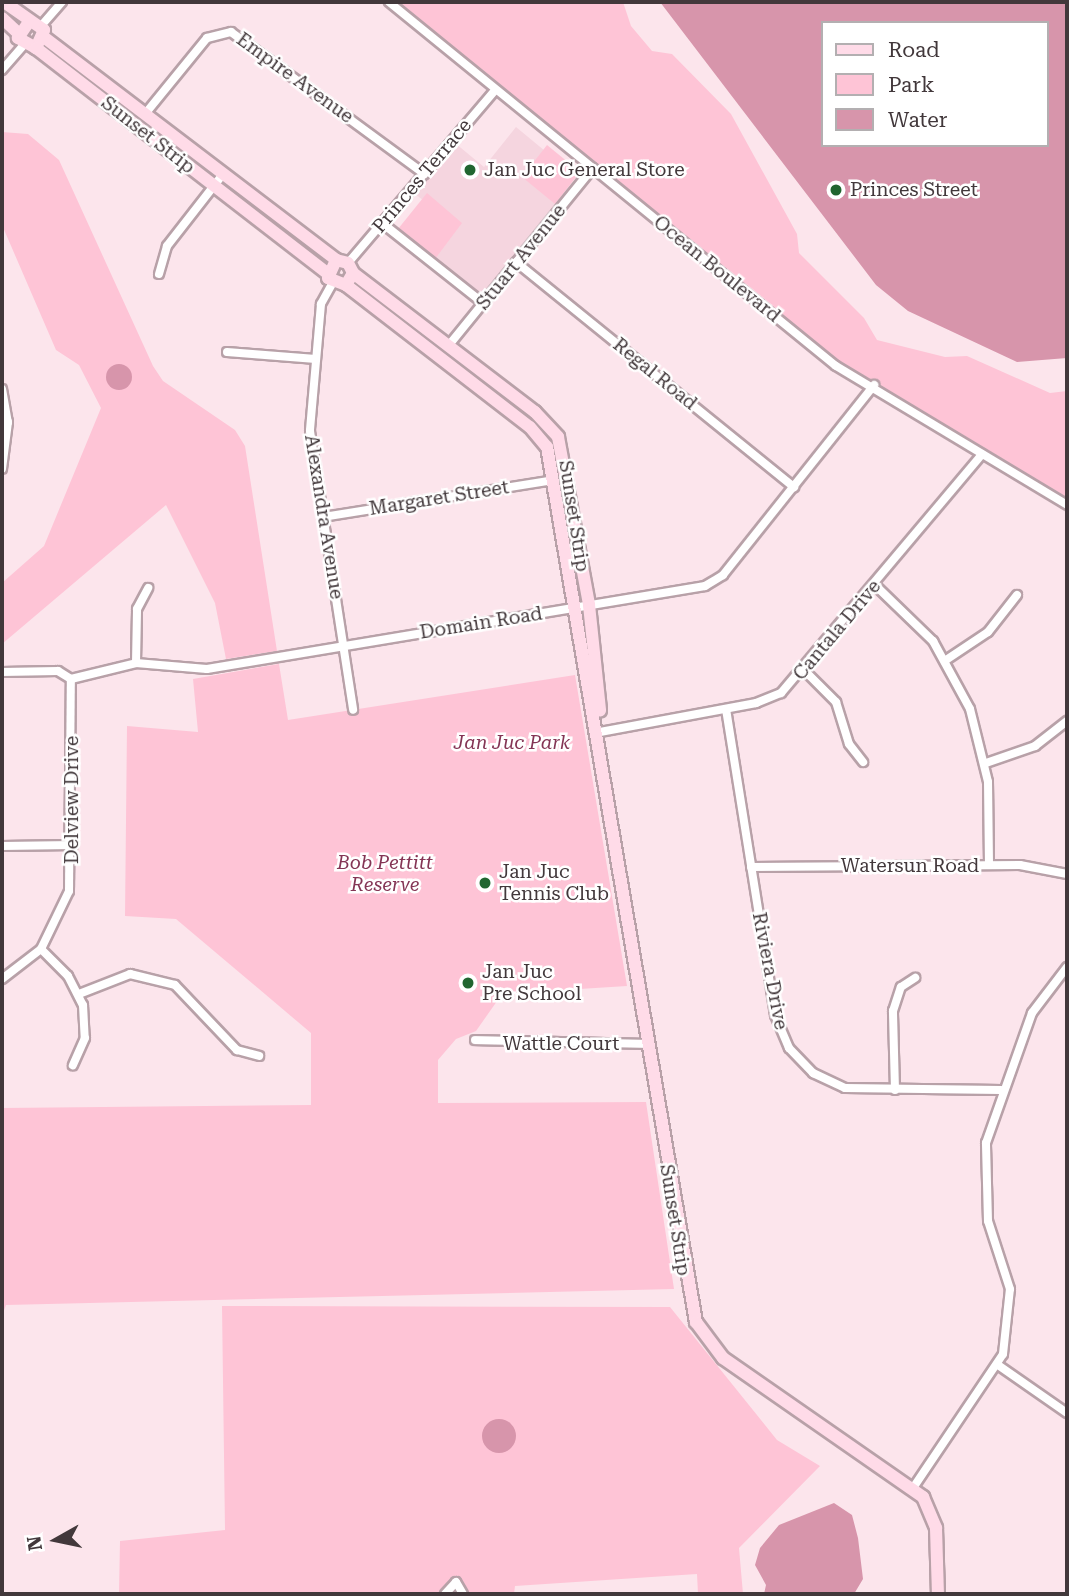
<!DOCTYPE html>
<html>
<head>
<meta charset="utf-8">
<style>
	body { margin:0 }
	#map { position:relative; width:1069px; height:1596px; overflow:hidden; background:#fce5ec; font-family:"Roboto Serif",serif }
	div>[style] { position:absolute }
	.built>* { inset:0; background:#f5d5df }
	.green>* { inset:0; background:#fec4d6 }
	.water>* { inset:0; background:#d795ab }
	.round { border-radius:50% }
	.roads { filter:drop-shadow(2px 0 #b8a1a8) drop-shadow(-2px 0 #b8a1a8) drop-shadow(0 2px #b8a1a8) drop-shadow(0 -2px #b8a1a8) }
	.street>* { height:8px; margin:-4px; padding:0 4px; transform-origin:4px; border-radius:4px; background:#fff }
	.secondary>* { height:12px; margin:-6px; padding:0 6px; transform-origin:6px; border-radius:6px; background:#ffdbe8 }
	.dots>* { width:19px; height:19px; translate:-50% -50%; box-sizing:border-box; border:4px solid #fff; border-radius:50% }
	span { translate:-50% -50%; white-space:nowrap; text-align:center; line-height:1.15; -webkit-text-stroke:5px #fff; paint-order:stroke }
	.street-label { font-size:19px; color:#42383b }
	.poi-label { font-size:19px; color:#42383b }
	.left { translate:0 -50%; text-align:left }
	.park-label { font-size:19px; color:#843555; font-style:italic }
	.frame { position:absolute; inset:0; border:4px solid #42383b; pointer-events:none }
	.legend { position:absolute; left:821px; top:21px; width:228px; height:126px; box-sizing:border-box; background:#fff; border:2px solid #b3afb1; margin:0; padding:9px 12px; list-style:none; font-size:21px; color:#42383b }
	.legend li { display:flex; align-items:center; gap:14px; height:35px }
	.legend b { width:35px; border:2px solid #b3afb1 }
	.north { position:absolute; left:21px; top:1505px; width:70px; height:70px; -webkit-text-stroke:5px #fff; paint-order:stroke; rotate:261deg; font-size:19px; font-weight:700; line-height:28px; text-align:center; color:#42383b }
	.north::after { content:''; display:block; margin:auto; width:24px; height:32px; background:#42383b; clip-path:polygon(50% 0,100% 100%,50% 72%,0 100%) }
</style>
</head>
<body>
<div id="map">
	<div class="built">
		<i style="clip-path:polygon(516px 127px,545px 151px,526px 176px,559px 204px,483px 299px,430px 256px,454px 225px,414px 193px,455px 143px,484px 167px)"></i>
	</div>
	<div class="green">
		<i style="clip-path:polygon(389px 2px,623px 2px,631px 26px,652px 51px,672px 54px,731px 114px,797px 234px,799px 253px,864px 318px,877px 340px,945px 357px,967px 356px,1050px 393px,1067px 391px,1067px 505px,854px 378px)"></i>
		<i style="clip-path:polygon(2px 132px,28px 134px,59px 160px,153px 366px,163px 381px,235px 430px,245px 446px,277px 651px,226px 659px,215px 603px,166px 505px,2px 644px,2px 583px,44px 546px,101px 408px,79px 365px,56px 350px,2px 225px)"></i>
		<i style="clip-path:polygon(547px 145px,580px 172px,555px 204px,522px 177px)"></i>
		<i style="clip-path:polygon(427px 193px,462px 223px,435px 259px,398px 229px)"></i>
		<i style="clip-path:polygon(279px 664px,288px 720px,575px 675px,627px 986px,502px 994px,476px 1031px,456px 1039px,438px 1060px,438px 1103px,646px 1102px,674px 1289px,6px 1305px,2px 1316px,2px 1108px,311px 1105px,311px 1033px,176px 919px,125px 916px,127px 726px,198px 732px,193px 679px)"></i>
		<i style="clip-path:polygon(222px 1306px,670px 1307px,777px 1440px,820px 1466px,739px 1548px,743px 1594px,698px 1594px,697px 1574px,515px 1586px,514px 1594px,119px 1594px,120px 1541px,225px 1530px)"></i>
	</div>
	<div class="water">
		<i style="clip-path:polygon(evenodd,660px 2px,1067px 2px,1067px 358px,1017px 362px,908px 311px,876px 285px,660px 2px,822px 23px,1046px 23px,1046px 145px,822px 145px,822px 23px)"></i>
		<i class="round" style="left:106px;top:364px;width:26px;height:26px"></i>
		<i class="round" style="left:482px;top:1419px;width:34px;height:34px"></i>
		<i style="clip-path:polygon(834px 1503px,852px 1515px,858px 1538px,863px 1579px,854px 1594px,764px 1594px,766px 1585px,755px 1565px,760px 1548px,779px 1525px)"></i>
	</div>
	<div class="roads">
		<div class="street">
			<i style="left:389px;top:2px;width:576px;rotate:39.16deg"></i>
			<i style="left:836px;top:366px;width:270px;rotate:31deg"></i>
			<i style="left:41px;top:26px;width:32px;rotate:-49deg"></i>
			<i style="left:2px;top:70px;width:32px;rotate:-49deg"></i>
			<i style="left:145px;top:114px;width:98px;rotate:-50.8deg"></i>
			<i style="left:207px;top:38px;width:25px;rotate:-14deg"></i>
			<i style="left:231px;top:32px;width:240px;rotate:36.3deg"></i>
			<i style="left:382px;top:223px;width:129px;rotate:38.4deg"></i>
			<i style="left:516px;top:262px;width:358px;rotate:39deg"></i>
			<i style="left:348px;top:263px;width:227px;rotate:-49.6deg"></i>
			<i style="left:159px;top:274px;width:29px;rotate:-74deg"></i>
			<i style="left:167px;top:246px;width:91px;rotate:-52.1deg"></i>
			<i style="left:332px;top:284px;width:23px;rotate:119deg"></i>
			<i style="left:321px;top:304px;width:127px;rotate:95deg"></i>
			<i style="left:310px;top:431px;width:282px;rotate:81.2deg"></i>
			<i style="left:449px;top:345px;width:228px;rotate:-50.9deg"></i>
			<i style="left:227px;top:352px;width:89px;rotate:4.5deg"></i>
			<i style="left:2px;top:389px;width:34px;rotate:80deg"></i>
			<i style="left:8px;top:422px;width:47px;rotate:97.3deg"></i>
			<i style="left:323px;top:517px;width:234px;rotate:-9.1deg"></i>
			<i style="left:875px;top:585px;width:81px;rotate:44deg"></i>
			<i style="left:933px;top:641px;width:77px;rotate:61.4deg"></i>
			<i style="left:970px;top:709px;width:75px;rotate:76.1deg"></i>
			<i style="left:988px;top:782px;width:83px;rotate:89.3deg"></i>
			<i style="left:946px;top:660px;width:50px;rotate:-33.7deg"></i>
			<i style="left:988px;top:632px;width:47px;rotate:-51.9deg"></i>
			<i style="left:136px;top:663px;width:54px;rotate:-88.9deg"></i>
			<i style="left:137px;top:609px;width:24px;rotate:-62deg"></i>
			<i style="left:805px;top:671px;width:44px;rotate:45deg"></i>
			<i style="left:836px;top:702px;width:44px;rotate:72.8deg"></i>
			<i style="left:849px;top:744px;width:23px;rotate:52deg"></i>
			<i style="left:2px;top:672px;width:56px;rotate:-1deg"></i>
			<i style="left:58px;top:671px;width:15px;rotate:32deg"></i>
			<i style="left:71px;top:679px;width:67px;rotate:-13.8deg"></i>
			<i style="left:136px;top:663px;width:71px;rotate:4.8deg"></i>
			<i style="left:207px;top:669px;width:505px;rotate:-9.46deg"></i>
			<i style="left:705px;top:586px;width:21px;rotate:-31deg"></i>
			<i style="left:723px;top:575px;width:243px;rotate:-51.5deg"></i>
			<i style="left:726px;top:709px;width:310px;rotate:80.9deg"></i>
			<i style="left:775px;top:1015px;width:36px;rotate:67deg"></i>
			<i style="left:789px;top:1048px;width:35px;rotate:46deg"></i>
			<i style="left:813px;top:1073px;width:35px;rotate:25deg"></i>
			<i style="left:845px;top:1088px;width:156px;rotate:0.7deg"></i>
			<i style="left:600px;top:732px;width:159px;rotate:-10.5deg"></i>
			<i style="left:756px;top:703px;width:27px;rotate:-22deg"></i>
			<i style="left:781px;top:693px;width:312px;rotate:-49.9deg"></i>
			<i style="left:986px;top:763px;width:52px;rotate:-19.1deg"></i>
			<i style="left:1035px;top:746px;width:41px;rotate:-38deg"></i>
			<i style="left:2px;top:846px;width:71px;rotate:-0.8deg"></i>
			<i style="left:751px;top:867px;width:269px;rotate:-0.4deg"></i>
			<i style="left:1020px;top:865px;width:48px;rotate:10.8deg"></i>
			<i style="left:41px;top:949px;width:38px;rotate:45deg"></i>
			<i style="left:68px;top:976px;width:33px;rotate:63deg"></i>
			<i style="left:83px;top:1005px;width:33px;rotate:87deg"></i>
			<i style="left:85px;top:1038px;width:30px;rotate:114deg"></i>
			<i style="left:2px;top:979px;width:49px;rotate:-37.6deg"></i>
			<i style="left:41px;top:949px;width:64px;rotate:-64.2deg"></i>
			<i style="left:69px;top:891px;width:212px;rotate:-89.5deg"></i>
			<i style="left:79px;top:994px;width:55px;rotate:-21.4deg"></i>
			<i style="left:130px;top:974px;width:46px;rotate:13.7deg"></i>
			<i style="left:175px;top:985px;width:90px;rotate:46.4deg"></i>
			<i style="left:237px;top:1050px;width:23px;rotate:15deg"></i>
			<i style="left:475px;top:1040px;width:172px;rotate:1.3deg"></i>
			<i style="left:895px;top:1090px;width:79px;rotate:-91.5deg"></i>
			<i style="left:893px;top:1011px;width:25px;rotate:-72deg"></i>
			<i style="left:901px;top:987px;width:17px;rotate:-33deg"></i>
			<i style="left:998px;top:1365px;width:84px;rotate:34.8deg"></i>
			<i style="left:913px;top:1488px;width:161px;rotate:-56.1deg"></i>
			<i style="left:1003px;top:1354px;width:65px;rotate:-83.9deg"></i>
			<i style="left:1010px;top:1289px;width:71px;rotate:-107.9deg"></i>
			<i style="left:988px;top:1221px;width:78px;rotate:-91.5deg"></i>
			<i style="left:986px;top:1143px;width:138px;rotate:-70.5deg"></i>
			<i style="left:1032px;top:1013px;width:58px;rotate:-52.7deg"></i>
			<i style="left:445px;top:1594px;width:16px;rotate:-47deg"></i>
			<i style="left:456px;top:1582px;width:14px;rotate:60deg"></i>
		</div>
		<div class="secondary">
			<i style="left:4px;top:2px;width:49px;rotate:35deg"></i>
			<i style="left:44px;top:30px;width:20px;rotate:114deg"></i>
			<i style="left:36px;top:48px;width:21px;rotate:-151deg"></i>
			<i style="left:18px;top:38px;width:18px;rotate:-56deg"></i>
			<i style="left:2px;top:18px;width:22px;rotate:43deg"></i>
			<i style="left:45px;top:38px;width:366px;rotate:37.3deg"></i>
			<i style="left:336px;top:260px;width:12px;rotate:14deg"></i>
			<i style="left:348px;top:263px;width:11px;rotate:63deg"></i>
			<i style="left:353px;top:273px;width:14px;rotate:120deg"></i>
			<i style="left:346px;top:285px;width:19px;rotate:-159deg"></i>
			<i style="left:328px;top:278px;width:20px;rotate:-66deg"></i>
			<i style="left:36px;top:48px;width:368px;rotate:37.7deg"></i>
			<i style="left:353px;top:273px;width:229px;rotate:37.4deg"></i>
			<i style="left:535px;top:412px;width:34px;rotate:47deg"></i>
			<i style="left:558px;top:437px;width:171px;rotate:79.5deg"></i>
			<i style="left:589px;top:605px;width:106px;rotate:84deg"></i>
			<i style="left:346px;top:285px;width:232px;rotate:37.7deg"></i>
			<i style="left:530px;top:427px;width:26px;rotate:50deg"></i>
			<i style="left:547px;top:447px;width:888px;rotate:80.34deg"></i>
			<i style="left:696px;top:1322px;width:45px;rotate:53.1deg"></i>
			<i style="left:723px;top:1358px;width:244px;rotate:34.8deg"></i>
			<i style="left:923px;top:1497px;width:34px;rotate:67deg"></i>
			<i style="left:936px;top:1528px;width:66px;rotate:88.3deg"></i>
		</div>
	</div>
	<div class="dots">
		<i style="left:470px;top:170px;background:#216530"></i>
		<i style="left:836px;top:190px;background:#216530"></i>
		<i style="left:485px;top:883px;background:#216530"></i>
		<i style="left:468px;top:983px;background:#216530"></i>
	</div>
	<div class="street-label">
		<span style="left:295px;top:78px;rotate:36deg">Empire Avenue</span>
		<span style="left:148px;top:135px;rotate:38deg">Sunset Strip</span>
		<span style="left:422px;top:176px;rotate:-50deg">Princes Terrace</span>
		<span style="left:521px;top:257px;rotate:-51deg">Stuart Avenue</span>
		<span style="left:717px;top:269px;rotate:39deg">Ocean Boulevard</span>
		<span style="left:655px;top:374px;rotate:39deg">Regal Road</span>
		<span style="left:439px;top:498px;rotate:-9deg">Margaret Street</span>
		<span style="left:574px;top:516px;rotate:81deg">Sunset Strip</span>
		<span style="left:324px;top:517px;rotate:81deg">Alexandra Avenue</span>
		<span style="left:481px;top:623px;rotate:-9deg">Domain Road</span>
		<span style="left:837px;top:630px;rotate:-50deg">Cantala Drive</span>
		<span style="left:72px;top:800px;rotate:-90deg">Delview Drive</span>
		<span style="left:910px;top:866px">Watersun Road</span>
		<span style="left:770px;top:971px;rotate:79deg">Riviera Drive</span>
		<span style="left:561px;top:1044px">Wattle Court</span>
		<span style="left:675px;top:1220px;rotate:81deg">Sunset Strip</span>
	</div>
	<div class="poi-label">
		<span class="left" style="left:484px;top:170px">Jan Juc General Store</span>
		<span class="left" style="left:850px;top:190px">Princes Street</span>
		<span class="left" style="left:499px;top:883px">Jan Juc<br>Tennis Club</span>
		<span class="left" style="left:482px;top:983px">Jan Juc<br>Pre School</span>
	</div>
	<div class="park-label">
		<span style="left:512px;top:743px">Jan Juc Park</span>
		<span style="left:385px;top:874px">Bob Pettitt<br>Reserve</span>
	</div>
	<div class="frame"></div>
	<ul class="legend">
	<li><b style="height:9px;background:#ffdbe8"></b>Road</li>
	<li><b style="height:19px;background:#fec4d6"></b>Park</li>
	<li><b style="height:19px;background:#d795ab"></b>Water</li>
	</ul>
	<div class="north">N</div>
</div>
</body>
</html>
